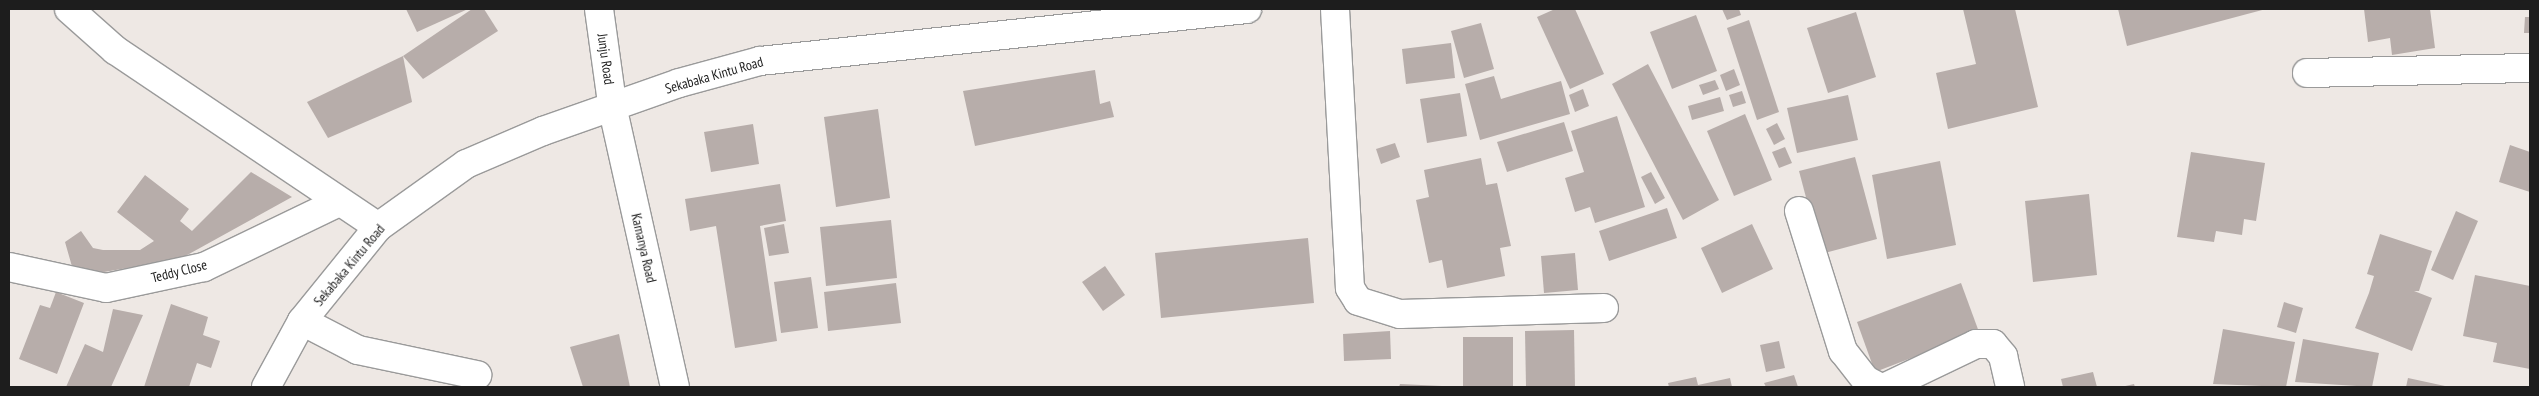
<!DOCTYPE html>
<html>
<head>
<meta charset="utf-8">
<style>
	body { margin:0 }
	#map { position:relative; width:2539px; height:396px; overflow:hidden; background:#eee8e4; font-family:"PT Sans Narrow",sans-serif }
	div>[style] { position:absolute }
	.building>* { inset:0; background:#b7adaa }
	.roads { filter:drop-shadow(1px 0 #9a9a9a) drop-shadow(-1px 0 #9a9a9a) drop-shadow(0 1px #9a9a9a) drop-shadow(0 -1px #9a9a9a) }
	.minor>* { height:28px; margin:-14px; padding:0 14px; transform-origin:14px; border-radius:14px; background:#fff }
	span { translate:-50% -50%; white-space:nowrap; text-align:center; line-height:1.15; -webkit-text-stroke:4px #fff; paint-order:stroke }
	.street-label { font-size:14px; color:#1d1d1d }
	.frame { position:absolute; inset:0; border:10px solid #1d1d1d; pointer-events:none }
</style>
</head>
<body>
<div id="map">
	<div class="building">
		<i style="clip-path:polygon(406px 9px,468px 9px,417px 32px)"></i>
		<i style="clip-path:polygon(472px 9px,484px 9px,498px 31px,423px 79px,403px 56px)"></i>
		<i style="clip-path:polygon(1555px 9px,1575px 9px,1604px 74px,1570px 89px,1537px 17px)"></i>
		<i style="clip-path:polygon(1722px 9px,1739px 9px,1741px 15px,1727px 20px)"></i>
		<i style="clip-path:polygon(1963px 9px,2015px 9px,2038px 107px,1948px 129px,1936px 73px,1976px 64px)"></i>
		<i style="clip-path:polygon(2118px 9px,2266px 9px,2127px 46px)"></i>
		<i style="clip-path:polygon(2364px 9px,2430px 9px,2435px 48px,2392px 55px,2390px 38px,2368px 42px)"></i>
		<i style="clip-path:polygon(1856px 12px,1876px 77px,1828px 93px,1807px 28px)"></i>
		<i style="clip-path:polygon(1696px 15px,1717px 71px,1672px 89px,1650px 32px)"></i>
		<i style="clip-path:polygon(2525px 17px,2530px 17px,2530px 33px,2524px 33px)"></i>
		<i style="clip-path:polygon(1749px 20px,1779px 112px,1757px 120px,1727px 28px)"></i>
		<i style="clip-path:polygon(1481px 23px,1494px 69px,1464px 78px,1451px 31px)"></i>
		<i style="clip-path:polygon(1451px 43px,1455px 78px,1406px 84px,1402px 49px)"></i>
		<i style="clip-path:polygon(403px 56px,412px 102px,328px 138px,307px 102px)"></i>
		<i style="clip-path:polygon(1648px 64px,1719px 200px,1683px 220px,1612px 84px)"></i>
		<i style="clip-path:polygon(1734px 69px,1740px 85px,1726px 91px,1720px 75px)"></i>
		<i style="clip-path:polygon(1095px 70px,1100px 104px,1110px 101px,1114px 117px,975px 146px,963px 91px)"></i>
		<i style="clip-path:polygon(1494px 76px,1501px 99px,1561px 81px,1570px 114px,1480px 140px,1465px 84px)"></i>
		<i style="clip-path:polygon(1715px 80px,1719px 89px,1703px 95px,1699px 85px)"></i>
		<i style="clip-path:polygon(1583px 89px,1589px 106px,1575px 112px,1569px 95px)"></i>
		<i style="clip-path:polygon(1742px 91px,1746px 103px,1733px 107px,1729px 95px)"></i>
		<i style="clip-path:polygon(1460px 93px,1467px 136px,1427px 143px,1420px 99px)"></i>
		<i style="clip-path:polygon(1848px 95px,1858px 140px,1797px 153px,1787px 108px)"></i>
		<i style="clip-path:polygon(1720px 97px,1724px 111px,1692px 120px,1688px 106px)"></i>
		<i style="clip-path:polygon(878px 109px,890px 198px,836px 207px,824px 117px)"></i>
		<i style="clip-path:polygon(1745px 114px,1772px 180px,1734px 196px,1707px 131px)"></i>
		<i style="clip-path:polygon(1617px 116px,1645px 207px,1595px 223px,1590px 207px,1575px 212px,1565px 178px,1584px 172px,1571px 131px)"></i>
		<i style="clip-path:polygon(1564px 122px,1573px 151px,1507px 172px,1497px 142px)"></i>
		<i style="clip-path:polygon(1777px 123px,1785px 139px,1774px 145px,1766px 129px)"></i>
		<i style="clip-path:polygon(753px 124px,759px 164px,711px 172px,704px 132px)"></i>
		<i style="clip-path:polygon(1395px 143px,1400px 157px,1381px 164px,1376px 149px)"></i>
		<i style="clip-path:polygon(2510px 145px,2530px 152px,2530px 192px,2499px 182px)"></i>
		<i style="clip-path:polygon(1785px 147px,1792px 163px,1779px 168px,1772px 152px)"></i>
		<i style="clip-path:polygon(2191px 152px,2265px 163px,2256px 221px,2244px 219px,2242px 235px,2216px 231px,2214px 242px,2177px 237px)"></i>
		<i style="clip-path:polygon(1855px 157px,1877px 239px,1821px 254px,1799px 171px)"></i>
		<i style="clip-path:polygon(1481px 158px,1486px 185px,1497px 183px,1511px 246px,1500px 248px,1505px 276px,1447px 288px,1442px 260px,1429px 263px,1416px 200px,1429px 197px,1424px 170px)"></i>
		<i style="clip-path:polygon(1940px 161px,1956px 245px,1887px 259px,1872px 175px)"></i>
		<i style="clip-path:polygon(251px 172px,292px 197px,180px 259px,104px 272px,73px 270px,65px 242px,81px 231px,93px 248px,103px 250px,140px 250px,154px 241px,117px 212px,145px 175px,189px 209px,180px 221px,192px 231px)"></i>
		<i style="clip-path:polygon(1651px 172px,1665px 198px,1655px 204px,1641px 177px)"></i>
		<i style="clip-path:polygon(780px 184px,786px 221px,760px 226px,777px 341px,735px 348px,716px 226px,690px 231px,685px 199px)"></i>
		<i style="clip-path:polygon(2089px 194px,2097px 275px,2033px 282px,2025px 201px)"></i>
		<i style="clip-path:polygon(1667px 208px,1677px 238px,1609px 261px,1599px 231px)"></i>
		<i style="clip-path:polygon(2456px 211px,2478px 221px,2453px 280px,2431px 270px)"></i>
		<i style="clip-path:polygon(891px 220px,897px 278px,826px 286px,820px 227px)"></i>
		<i style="clip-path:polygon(784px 224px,789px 253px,769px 256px,764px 228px)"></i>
		<i style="clip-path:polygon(1752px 224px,1773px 269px,1722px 293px,1701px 248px)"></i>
		<i style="clip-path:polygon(2380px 234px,2432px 251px,2419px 291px,2414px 291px,2432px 298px,2412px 351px,2355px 328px,2369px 293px,2374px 276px,2367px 274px)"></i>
		<i style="clip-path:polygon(1308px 238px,1314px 303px,1161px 318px,1155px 253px)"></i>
		<i style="clip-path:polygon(1575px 253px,1578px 290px,1544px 293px,1541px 256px)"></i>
		<i style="clip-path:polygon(1105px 266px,1125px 295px,1103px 311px,1082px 282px)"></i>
		<i style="clip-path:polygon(2475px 275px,2530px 286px,2530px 369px,2493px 362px,2497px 343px,2463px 336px)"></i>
		<i style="clip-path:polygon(811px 277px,818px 328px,781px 333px,774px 282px)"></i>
		<i style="clip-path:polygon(896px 283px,901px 323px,828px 331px,824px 292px)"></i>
		<i style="clip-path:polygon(1961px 283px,1979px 332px,1875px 372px,1857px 322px)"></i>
		<i style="clip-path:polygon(56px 292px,84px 303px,57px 374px,19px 359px,40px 305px,50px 308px)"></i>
		<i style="clip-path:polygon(2284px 302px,2303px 308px,2296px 333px,2277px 327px)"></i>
		<i style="clip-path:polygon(171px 304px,208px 317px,203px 335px,220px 341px,211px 368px,197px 363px,189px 387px,144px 387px)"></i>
		<i style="clip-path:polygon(113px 309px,143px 315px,111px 387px,66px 387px,85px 344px,103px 352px)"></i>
		<i style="clip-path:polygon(2223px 329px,2295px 342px,2286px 387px,2213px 384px)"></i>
		<i style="clip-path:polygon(1574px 330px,1575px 387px,1526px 387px,1525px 331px)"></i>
		<i style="clip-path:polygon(1390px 331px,1391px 359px,1344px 361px,1343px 334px)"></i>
		<i style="clip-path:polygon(619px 334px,630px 387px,583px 387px,570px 347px)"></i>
		<i style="clip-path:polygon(1463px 337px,1513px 337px,1513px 387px,1463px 387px)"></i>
		<i style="clip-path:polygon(2303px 339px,2379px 353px,2372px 387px,2295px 382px)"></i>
		<i style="clip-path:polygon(1779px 341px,1785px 368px,1766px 372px,1760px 345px)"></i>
		<i style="clip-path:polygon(2093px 372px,2097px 387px,2063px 387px,2061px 379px)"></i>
		<i style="clip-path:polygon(1794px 375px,1798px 387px,1766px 387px,1764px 383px)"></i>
		<i style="clip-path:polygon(1696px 377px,1698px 385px,1730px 378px,1732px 387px,1669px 387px,1668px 383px)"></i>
		<i style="clip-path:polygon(2408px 378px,2445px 386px,2445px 387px,2406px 387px)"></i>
		<i style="clip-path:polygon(1400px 384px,1442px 386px,1442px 387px,1399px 387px)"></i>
		<i style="clip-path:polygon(2134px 384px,2135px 387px,2121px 387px)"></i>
	</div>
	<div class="roads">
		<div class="minor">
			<i style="left:69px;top:9px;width:62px;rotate:41.7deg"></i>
			<i style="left:115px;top:50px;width:317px;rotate:33.9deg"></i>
			<i style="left:599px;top:9px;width:102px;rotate:82.1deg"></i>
			<i style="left:613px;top:110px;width:284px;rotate:77.4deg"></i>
			<i style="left:1335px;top:9px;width:261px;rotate:86.9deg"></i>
			<i style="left:1349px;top:270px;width:18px;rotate:87deg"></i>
			<i style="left:1350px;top:288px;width:15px;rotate:58deg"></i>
			<i style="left:1358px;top:301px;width:44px;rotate:17.2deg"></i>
			<i style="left:1400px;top:314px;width:204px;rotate:-1.7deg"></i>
			<i style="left:2307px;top:73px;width:223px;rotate:-1.3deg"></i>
			<i style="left:1799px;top:211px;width:147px;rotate:72.6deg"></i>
			<i style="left:1843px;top:351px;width:37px;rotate:52deg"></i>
			<i style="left:1866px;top:380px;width:15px;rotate:28deg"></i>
			<i style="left:9px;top:267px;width:99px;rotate:12.2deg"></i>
			<i style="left:106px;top:288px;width:100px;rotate:-12.1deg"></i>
			<i style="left:204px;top:267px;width:150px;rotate:-25.7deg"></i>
			<i style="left:302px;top:321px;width:63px;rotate:27.4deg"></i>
			<i style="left:358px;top:350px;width:122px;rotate:11.9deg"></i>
			<i style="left:266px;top:387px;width:75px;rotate:-61.4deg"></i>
			<i style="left:302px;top:321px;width:121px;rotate:-51deg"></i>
			<i style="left:378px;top:227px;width:108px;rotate:-35.6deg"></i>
			<i style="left:466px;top:164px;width:84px;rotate:-23.2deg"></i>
			<i style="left:543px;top:131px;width:144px;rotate:-19.4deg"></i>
			<i style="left:679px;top:83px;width:84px;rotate:-15.2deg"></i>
			<i style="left:760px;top:61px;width:490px;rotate:-6.1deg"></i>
			<i style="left:1886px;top:387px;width:100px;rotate:-25.5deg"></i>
			<i style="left:1976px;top:344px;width:17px"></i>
			<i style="left:1993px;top:344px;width:16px;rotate:50deg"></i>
			<i style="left:2003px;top:356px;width:32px;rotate:77deg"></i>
		</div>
	</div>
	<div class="street-label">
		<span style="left:606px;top:59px;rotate:82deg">Junju Road</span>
		<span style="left:714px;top:75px;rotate:-16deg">Sekabaka Kintu Road</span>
		<span style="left:644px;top:248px;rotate:77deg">Kamanya Road</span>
		<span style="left:349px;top:265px;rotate:-50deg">Sekabaka Kintu Road</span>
		<span style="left:179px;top:271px;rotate:-14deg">Teddy Close</span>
	</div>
	<div class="frame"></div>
</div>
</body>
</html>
